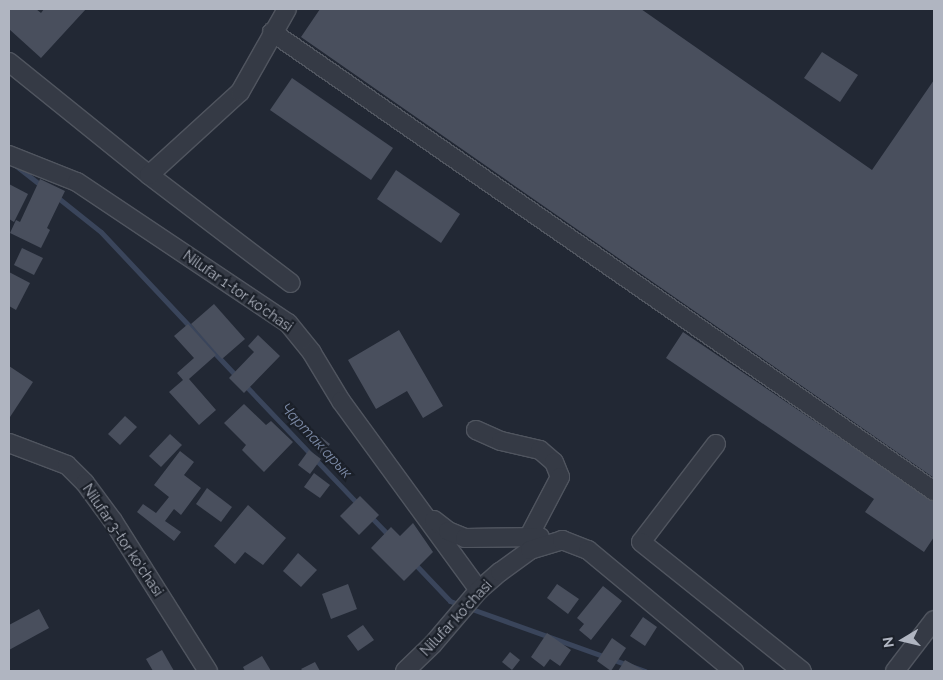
<!DOCTYPE html>
<html>
<head>
<meta charset="utf-8">
<style>
	body { margin:0 }
	#map { position:relative; width:943px; height:680px; overflow:hidden; background:#222834; font-family:Raleway,sans-serif }
	div>[style] { position:absolute }
	.stream>* { height:5px; margin:-2.5px; padding:0 2.5px; transform-origin:2.5px; border-radius:2.5px; background:#3a455b }
	.building>* { inset:0; background:#494f5d }
	.roads { filter:drop-shadow(1px 0 #50555f) drop-shadow(-1px 0 #50555f) drop-shadow(0 1px #50555f) drop-shadow(0 -1px #50555f) }
	.minor>* { height:18px; margin:-9px; padding:0 9px; transform-origin:9px; border-radius:9px; background:#353a45 }
	span { translate:-50% -50%; white-space:nowrap; text-align:center; line-height:1.15; -webkit-text-stroke:4.5px #1b2029; paint-order:stroke }
	.street-label { font-size:14px; color:#b0b5c1 }
	.water-label { font-size:15px; color:#7c8aa6; font-style:italic }
	.frame { position:absolute; inset:0; border:10px solid #b0b5c1; pointer-events:none }
	.north { position:absolute; left:878px; top:615px; width:50px; height:50px; -webkit-text-stroke:4px #1b2029; paint-order:stroke; rotate:261deg; font-size:14px; font-weight:700; line-height:20px; text-align:center; color:#b0b5c1 }
	.north::after { content:''; display:block; margin:auto; width:18px; height:22px; background:#b0b5c1; clip-path:polygon(50% 0,100% 100%,50% 72%,0 100%) }
</style>
</head>
<body>
<div id="map">
	<div class="stream">
		<i style="left:15px;top:165px;width:34px;rotate:38deg"></i>
		<i style="left:57px;top:197px;width:56px;rotate:38.5deg"></i>
		<i style="left:101px;top:232px;width:200px;rotate:46.8deg"></i>
		<i style="left:244px;top:384px;width:167px;rotate:46.5deg"></i>
		<i style="left:370px;top:516px;width:29px;rotate:46deg"></i>
		<i style="left:414px;top:563px;width:52px;rotate:46.5deg"></i>
		<i style="left:450px;top:601px;width:12px;rotate:20deg"></i>
		<i style="left:469px;top:608px;width:187px;rotate:19.7deg"></i>
	</div>
	<div class="building">
		<i style="clip-path:polygon(9px 9px,36px 9px,41px 13px,44px 9px,86px 9px,41px 58px,9px 29px)"></i>
		<i style="clip-path:polygon(320px 9px,641px 9px,872px 170px,934px 80px,934px 478px,301px 37px)"></i>
		<i style="clip-path:polygon(822px 52px,858px 75px,840px 102px,804px 78px)"></i>
		<i style="clip-path:polygon(292px 78px,393px 148px,371px 180px,270px 110px)"></i>
		<i style="clip-path:polygon(396px 170px,460px 214px,441px 243px,377px 199px)"></i>
		<i style="clip-path:polygon(40px 179px,65px 191px,47px 228px,50px 230px,41px 248px,10px 233px,16px 220px,20px 222px)"></i>
		<i style="clip-path:polygon(9px 184px,28px 194px,14px 222px,9px 219px)"></i>
		<i style="clip-path:polygon(22px 248px,43px 258px,34px 275px,14px 265px)"></i>
		<i style="clip-path:polygon(9px 272px,30px 283px,16px 310px,9px 306px)"></i>
		<i style="clip-path:polygon(214px 304px,245px 339px,222px 359px,191px 324px)"></i>
		<i style="clip-path:polygon(188px 324px,216px 355px,189px 379px,216px 410px,199px 425px,169px 392px,183px 380px,177px 373px,194px 358px,174px 336px)"></i>
		<i style="clip-path:polygon(399px 330px,443px 406px,423px 418px,407px 391px,376px 409px,348px 360px)"></i>
		<i style="clip-path:polygon(683px 332px,934px 502px,934px 537px,924px 552px,865px 512px,874px 499px,666px 358px)"></i>
		<i style="clip-path:polygon(258px 335px,280px 356px,244px 393px,229px 378px,254px 352px,248px 346px)"></i>
		<i style="clip-path:polygon(9px 366px,33px 382px,10px 417px,9px 416px)"></i>
		<i style="clip-path:polygon(244px 404px,266px 425px,271px 421px,293px 442px,264px 472px,242px 450px,246px 445px,224px 423px)"></i>
		<i style="clip-path:polygon(125px 416px,137px 427px,120px 445px,108px 434px)"></i>
		<i style="clip-path:polygon(170px 434px,182px 445px,161px 467px,149px 456px)"></i>
		<i style="clip-path:polygon(321px 437px,330px 444px,322px 454px,313px 447px)"></i>
		<i style="clip-path:polygon(309px 450px,321px 459px,310px 474px,298px 465px)"></i>
		<i style="clip-path:polygon(180px 451px,194px 462px,184px 475px,201px 488px,181px 515px,174px 509px,165px 521px,181px 532px,174px 541px,137px 512px,143px 504px,156px 513px,169px 497px,154px 485px)"></i>
		<i style="clip-path:polygon(314px 473px,330px 485px,320px 498px,304px 487px)"></i>
		<i style="clip-path:polygon(207px 488px,232px 507px,221px 522px,196px 504px)"></i>
		<i style="clip-path:polygon(360px 496px,379px 515px,359px 535px,340px 516px)"></i>
		<i style="clip-path:polygon(248px 505px,286px 538px,263px 565px,245px 552px,235px 564px,214px 546px)"></i>
		<i style="clip-path:polygon(413px 523px,433px 552px,404px 581px,371px 548px,391px 527px,400px 536px)"></i>
		<i style="clip-path:polygon(298px 553px,317px 570px,301px 587px,283px 571px)"></i>
		<i style="clip-path:polygon(348px 584px,357px 609px,331px 619px,322px 594px)"></i>
		<i style="clip-path:polygon(557px 584px,579px 599px,568px 614px,547px 598px)"></i>
		<i style="clip-path:polygon(603px 586px,622px 601px,591px 640px,579px 630px,584px 624px,577px 618px)"></i>
		<i style="clip-path:polygon(39px 609px,49px 628px,9px 650px,9px 625px)"></i>
		<i style="clip-path:polygon(643px 617px,657px 627px,645px 646px,630px 636px)"></i>
		<i style="clip-path:polygon(363px 625px,374px 640px,358px 651px,347px 636px)"></i>
		<i style="clip-path:polygon(547px 633px,571px 650px,560px 666px,550px 659px,544px 667px,531px 657px)"></i>
		<i style="clip-path:polygon(612px 638px,626px 648px,611px 671px,597px 661px)"></i>
		<i style="clip-path:polygon(162px 650px,174px 671px,153px 671px,146px 659px)"></i>
		<i style="clip-path:polygon(510px 652px,520px 660px,512px 670px,502px 662px)"></i>
		<i style="clip-path:polygon(262px 656px,271px 671px,245px 671px,243px 667px)"></i>
		<i style="clip-path:polygon(625px 660px,645px 671px,618px 671px)"></i>
		<i style="clip-path:polygon(315px 662px,320px 671px,303px 671px,301px 669px)"></i>
	</div>
	<div class="roads">
		<div class="minor">
			<i style="left:272px;top:32px;width:806px;rotate:34.74deg"></i>
			<i style="left:9px;top:62px;width:180px;rotate:38.9deg"></i>
			<i style="left:149px;top:175px;width:178px;rotate:37.3deg"></i>
			<i style="left:9px;top:155px;width:73px;rotate:21.7deg"></i>
			<i style="left:77px;top:182px;width:254px;rotate:33.8deg"></i>
			<i style="left:288px;top:323px;width:38px;rotate:51deg"></i>
			<i style="left:312px;top:353px;width:56px;rotate:58.9deg"></i>
			<i style="left:341px;top:401px;width:234px;rotate:53.9deg"></i>
			<i style="left:149px;top:175px;width:123px;rotate:-42.4deg"></i>
			<i style="left:240px;top:92px;width:95px;rotate:-60.5deg"></i>
			<i style="left:476px;top:430px;width:27px;rotate:24deg"></i>
			<i style="left:501px;top:441px;width:40px;rotate:13deg"></i>
			<i style="left:540px;top:450px;width:18px;rotate:41deg"></i>
			<i style="left:554px;top:462px;width:16px;rotate:68deg"></i>
			<i style="left:560px;top:477px;width:67px;rotate:117.7deg"></i>
			<i style="left:9px;top:443px;width:62px;rotate:20.8deg"></i>
			<i style="left:67px;top:465px;width:25px;rotate:45deg"></i>
			<i style="left:85px;top:483px;width:47px;rotate:53.6deg"></i>
			<i style="left:113px;top:521px;width:178px;rotate:57.7deg"></i>
			<i style="left:716px;top:444px;width:123px;rotate:127.4deg"></i>
			<i style="left:641px;top:542px;width:206px;rotate:38.7deg"></i>
			<i style="left:434px;top:520px;width:18px;rotate:38deg"></i>
			<i style="left:448px;top:531px;width:18px;rotate:22deg"></i>
			<i style="left:465px;top:538px;width:75px;rotate:-0.8deg"></i>
			<i style="left:405px;top:671px;width:39px;rotate:-44deg"></i>
			<i style="left:433px;top:644px;width:71px;rotate:-49.6deg"></i>
			<i style="left:479px;top:590px;width:28px;rotate:-41deg"></i>
			<i style="left:500px;top:572px;width:37px;rotate:-36deg"></i>
			<i style="left:530px;top:550px;width:34px;rotate:-17deg"></i>
			<i style="left:562px;top:540px;width:28px;rotate:21deg"></i>
			<i style="left:588px;top:550px;width:190px;rotate:39.7deg"></i>
			<i style="left:895px;top:671px;width:64px;rotate:-52.6deg"></i>
		</div>
	</div>
	<div class="street-label">
		<span style="left:238px;top:291px;rotate:35deg">Nilufar 1-tor ko'chasi</span>
		<span style="left:123px;top:540px;rotate:56deg">Nilufar 3-tor ko'chasi</span>
		<span style="left:456px;top:618px;rotate:-47deg">Nilufar ko'chasi</span>
	</div>
	<div class="water-label">
		<span style="left:316px;top:441px;rotate:47deg">Чартак арык</span>
	</div>
	<div class="frame"></div>
	<div class="north">N</div>
</div>
</body>
</html>
